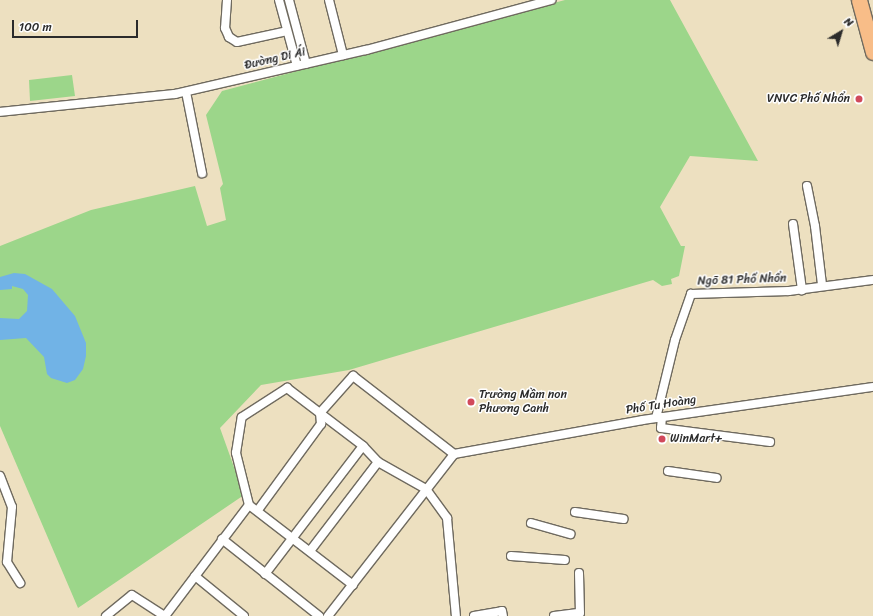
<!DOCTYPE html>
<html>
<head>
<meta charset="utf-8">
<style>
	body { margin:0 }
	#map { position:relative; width:873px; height:616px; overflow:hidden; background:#ede0c0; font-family:Sriracha,sans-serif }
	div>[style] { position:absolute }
	.green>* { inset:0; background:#9cd68a }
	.water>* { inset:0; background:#71b3e6 }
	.roads { filter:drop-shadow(1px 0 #6f6a5f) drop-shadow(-1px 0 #6f6a5f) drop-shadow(0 1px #6f6a5f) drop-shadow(0 -1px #6f6a5f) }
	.street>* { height:8px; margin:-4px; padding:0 4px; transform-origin:4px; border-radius:4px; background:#fff }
	.highway>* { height:15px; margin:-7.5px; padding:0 7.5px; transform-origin:7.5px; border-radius:7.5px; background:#f8bd88 }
	.dots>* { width:11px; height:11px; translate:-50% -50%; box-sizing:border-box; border:2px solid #fff; border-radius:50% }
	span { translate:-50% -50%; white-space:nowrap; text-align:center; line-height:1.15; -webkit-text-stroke:3px #fff; paint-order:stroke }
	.street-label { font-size:12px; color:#2b2b2b }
	.poi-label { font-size:12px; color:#2b2b2b }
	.right { translate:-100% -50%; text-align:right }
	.left { translate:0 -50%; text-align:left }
	.north { position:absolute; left:821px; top:12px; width:40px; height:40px; -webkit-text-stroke:3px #fff; paint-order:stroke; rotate:38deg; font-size:11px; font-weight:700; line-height:16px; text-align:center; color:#2b2b2b }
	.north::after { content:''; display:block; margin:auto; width:14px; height:18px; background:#2b2b2b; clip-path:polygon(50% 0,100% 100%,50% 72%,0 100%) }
	.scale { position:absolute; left:12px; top:20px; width:126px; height:18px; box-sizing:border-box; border:2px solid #2b2b2b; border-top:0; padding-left:5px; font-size:12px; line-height:14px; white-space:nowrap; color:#2b2b2b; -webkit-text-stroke:3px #fff; paint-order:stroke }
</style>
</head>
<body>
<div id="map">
	<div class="green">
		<i style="clip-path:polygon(565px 0,670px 0,758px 161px,690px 156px,660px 207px,681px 246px,685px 246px,679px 276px,671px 279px,672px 284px,662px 286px,653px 280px,349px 370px,261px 385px,220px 428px,244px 495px,78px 608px,0 426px,0 246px,91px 210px,195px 186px,207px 226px,226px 220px,220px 188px,223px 184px,206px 115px,222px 91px)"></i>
		<i style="clip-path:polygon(72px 75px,75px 96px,30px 101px,29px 80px)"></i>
	</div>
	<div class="water">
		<i style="clip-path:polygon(14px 273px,25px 274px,52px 289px,75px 316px,86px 343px,86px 356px,83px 369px,75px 380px,67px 383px,51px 378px,47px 374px,44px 357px,26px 338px,0 340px,0 318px,19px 319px,27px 311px,28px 295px,23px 289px,12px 286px,12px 289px,0 290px,0 277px)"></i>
	</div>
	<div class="roads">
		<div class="street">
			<i style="left:227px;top:0;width:28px;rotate:94deg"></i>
			<i style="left:225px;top:28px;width:10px;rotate:66deg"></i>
			<i style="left:229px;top:37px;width:9px;rotate:32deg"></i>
			<i style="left:237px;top:42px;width:51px;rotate:-12.4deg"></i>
			<i style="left:279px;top:0;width:68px;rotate:74.7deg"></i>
			<i style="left:289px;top:0;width:66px;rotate:75.1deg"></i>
			<i style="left:329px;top:0;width:57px;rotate:75.7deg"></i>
			<i style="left:186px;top:92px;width:83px;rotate:78.8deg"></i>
			<i style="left:0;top:112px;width:176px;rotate:-5.9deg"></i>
			<i style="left:175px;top:94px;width:196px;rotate:-13deg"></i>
			<i style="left:366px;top:50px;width:192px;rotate:-15.1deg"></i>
			<i style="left:807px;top:186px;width:41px;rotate:78.7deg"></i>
			<i style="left:815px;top:226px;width:59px;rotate:83.2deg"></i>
			<i style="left:793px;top:224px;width:67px;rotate:82.2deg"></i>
			<i style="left:662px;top:417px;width:11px;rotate:95deg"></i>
			<i style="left:661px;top:428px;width:110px;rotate:7.3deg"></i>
			<i style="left:656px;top:418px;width:80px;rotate:-76.3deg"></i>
			<i style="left:675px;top:340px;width:49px;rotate:-70.8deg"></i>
			<i style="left:691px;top:294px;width:98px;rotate:-1.8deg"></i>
			<i style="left:789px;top:291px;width:85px;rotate:-7.5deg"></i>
			<i style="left:454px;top:454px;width:192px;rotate:-10.2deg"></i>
			<i style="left:643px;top:420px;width:232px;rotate:-8.2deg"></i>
			<i style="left:668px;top:471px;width:49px;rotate:8.1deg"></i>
			<i style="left:0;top:476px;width:33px;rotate:69deg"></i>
			<i style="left:12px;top:507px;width:55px;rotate:95.2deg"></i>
			<i style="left:7px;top:562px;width:25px;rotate:58deg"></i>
			<i style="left:258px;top:510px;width:107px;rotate:-53.8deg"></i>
			<i style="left:321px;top:424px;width:11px;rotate:-95deg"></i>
			<i style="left:320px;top:413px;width:50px;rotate:-48.3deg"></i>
			<i style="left:353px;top:376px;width:128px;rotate:37.7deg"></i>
			<i style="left:575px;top:512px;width:49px;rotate:8.3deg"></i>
			<i style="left:531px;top:523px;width:41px;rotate:15.8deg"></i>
			<i style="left:222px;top:539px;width:124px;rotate:38.4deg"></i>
			<i style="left:310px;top:551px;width:112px;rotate:-52.6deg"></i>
			<i style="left:511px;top:556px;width:54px;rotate:4.2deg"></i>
			<i style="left:579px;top:573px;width:40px;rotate:88.6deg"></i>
			<i style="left:265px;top:574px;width:161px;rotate:-52.6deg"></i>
			<i style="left:195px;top:576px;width:63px;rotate:39.2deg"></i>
			<i style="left:353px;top:585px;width:131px;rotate:-142.4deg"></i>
			<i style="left:249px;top:505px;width:54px;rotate:-104deg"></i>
			<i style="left:236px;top:453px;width:36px;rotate:-81deg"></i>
			<i style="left:242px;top:417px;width:54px;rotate:-32.8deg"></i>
			<i style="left:287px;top:388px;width:96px;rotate:37.3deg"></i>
			<i style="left:363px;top:446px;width:22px;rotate:47deg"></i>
			<i style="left:378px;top:462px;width:55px;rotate:29.4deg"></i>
			<i style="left:426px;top:489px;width:36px;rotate:54deg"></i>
			<i style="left:447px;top:518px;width:98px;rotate:84.8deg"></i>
			<i style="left:106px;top:616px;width:33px;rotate:-39deg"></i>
			<i style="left:132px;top:595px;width:38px;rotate:33deg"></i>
			<i style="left:165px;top:616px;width:139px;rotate:-52.9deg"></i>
			<i style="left:328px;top:616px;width:205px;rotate:-52.1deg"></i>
			<i style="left:474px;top:616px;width:28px;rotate:-10deg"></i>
			<i style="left:502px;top:611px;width:5px;rotate:79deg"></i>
			<i style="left:554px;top:616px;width:26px;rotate:-7deg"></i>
		</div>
		<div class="highway">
			<i style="left:859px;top:0;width:54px;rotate:74.9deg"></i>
		</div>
	</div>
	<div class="dots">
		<i style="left:859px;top:99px;background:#d1495b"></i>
		<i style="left:471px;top:402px;background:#d1495b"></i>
		<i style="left:662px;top:439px;background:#d1495b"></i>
	</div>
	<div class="street-label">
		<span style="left:275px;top:59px;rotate:-13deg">Đường Di Ái</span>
		<span style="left:742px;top:280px;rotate:-2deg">Ngõ 81 Phố Nhổn</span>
		<span style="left:661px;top:405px;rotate:-9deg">Phố Tu Hoàng</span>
	</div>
	<div class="poi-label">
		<span class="right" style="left:850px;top:99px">VNVC Phố Nhổn</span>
		<span class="left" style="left:479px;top:402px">Trường Mầm non<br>Phương Canh</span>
		<span class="left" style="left:670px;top:439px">WinMart+</span>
	</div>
	<div class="north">N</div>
	<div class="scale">100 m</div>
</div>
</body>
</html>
